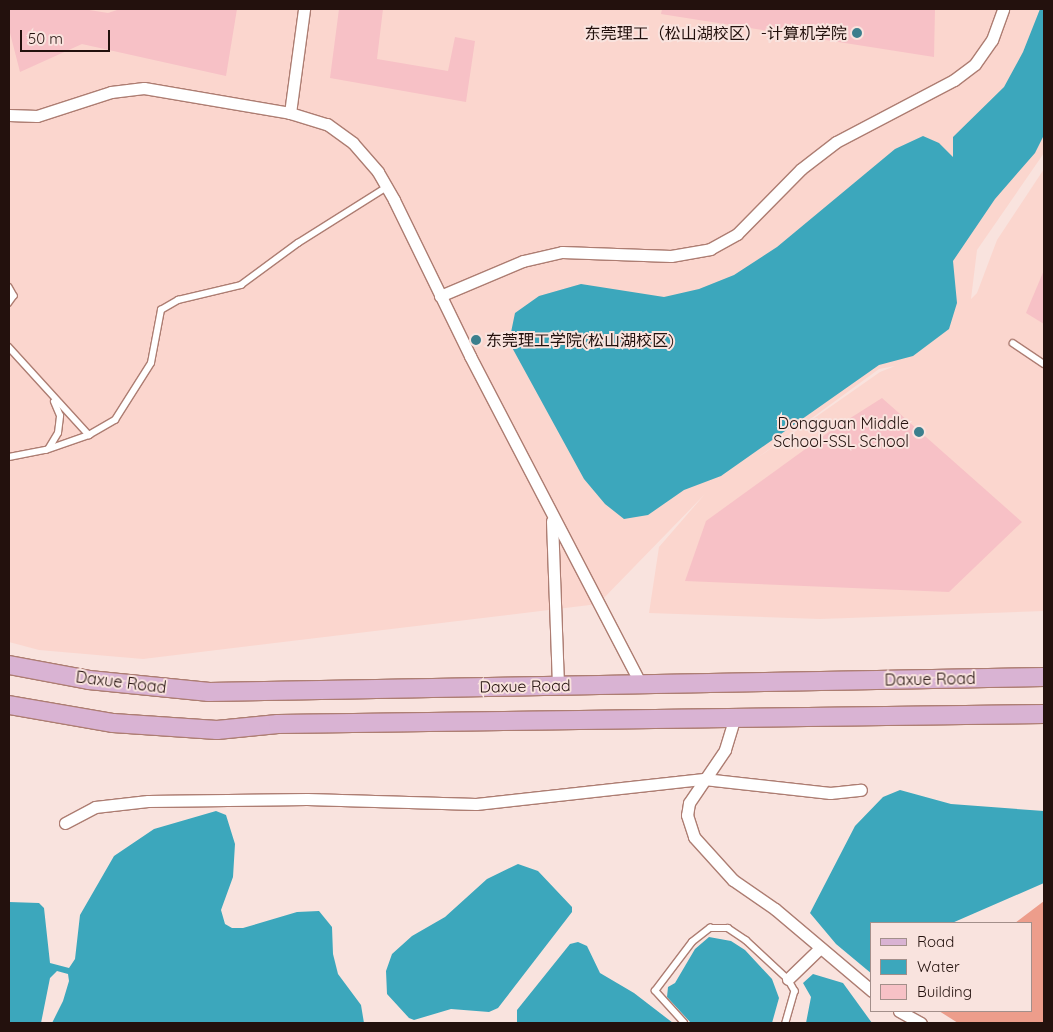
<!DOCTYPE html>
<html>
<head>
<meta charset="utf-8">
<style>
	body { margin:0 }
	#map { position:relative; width:1053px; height:1032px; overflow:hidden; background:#f9e3de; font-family:Quicksand,"Noto Sans SC",sans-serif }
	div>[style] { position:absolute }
	.built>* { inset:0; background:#fbd6ce }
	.forest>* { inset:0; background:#ed9d8b }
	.water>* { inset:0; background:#3ca7bc }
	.building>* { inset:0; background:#f7c1c6 }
	.roads { filter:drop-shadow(1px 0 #ad7d72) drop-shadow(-1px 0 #ad7d72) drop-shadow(0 1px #ad7d72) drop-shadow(0 -1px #ad7d72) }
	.service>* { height:5.5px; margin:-2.75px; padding:0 2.75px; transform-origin:2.75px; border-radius:2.75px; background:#fff }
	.minor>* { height:11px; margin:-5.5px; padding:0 5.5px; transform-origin:5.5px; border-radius:5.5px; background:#fff }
	.primary>* { height:18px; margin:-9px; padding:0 9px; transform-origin:9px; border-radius:9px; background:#d9b3d3 }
	.dots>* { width:14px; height:14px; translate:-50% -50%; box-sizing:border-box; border:2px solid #f9e3de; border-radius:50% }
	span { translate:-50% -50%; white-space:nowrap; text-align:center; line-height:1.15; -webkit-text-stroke:4px #f9e3de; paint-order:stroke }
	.poi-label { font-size:16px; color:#23110d }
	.right { translate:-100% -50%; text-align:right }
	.left { translate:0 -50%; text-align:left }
	.street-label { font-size:16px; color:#23110d }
	.frame { position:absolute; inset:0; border:10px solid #23110d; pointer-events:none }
	.legend { position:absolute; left:870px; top:922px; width:162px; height:90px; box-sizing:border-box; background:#f9e3de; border:1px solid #a38f8a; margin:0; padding:6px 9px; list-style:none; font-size:15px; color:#23110d }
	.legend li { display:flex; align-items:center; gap:10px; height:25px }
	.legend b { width:25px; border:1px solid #a38f8a }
	.scale { position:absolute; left:20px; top:30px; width:90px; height:22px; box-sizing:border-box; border:2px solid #23110d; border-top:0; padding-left:6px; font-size:15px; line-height:18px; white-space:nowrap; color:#23110d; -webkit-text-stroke:4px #f9e3de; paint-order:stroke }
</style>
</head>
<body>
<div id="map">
	<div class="built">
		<i style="clip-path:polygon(evenodd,9px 9px,1044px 9px,1044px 153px,977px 250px,971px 299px,977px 293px,997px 240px,1044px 169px,1044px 611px,820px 619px,649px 613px,659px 547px,705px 494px,598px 604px,143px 659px,39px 650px,9px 642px,9px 9px,895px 366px,880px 372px,753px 461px,879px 369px,895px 366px)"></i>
	</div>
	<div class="forest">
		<i style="clip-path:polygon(1044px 901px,1044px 1023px,958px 1023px,939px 1011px,1032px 1011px,1032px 923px,1015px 923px)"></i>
	</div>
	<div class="water">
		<i style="clip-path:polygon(1040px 9px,1044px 9px,1044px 135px,1035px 153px,995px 199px,953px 261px,957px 303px,949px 329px,913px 356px,879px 365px,721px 476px,684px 490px,648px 515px,624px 519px,605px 504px,584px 479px,509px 342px,515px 313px,539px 296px,581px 284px,664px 297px,699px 289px,734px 275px,777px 247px,895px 149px,923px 136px,939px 143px,953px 157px,953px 137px,1004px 87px,1023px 52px)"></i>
		<i style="clip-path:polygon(900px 790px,951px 804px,1044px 811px,1044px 883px,952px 923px,872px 923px,872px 974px,836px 944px,810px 913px,855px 826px,883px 797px)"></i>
		<i style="clip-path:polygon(216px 811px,226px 815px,235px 844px,233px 877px,221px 910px,225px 924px,232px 928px,243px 928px,297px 912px,319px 911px,332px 927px,333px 954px,338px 974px,361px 1005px,364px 1023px,52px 1023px,63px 1001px,69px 981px,68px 974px,57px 971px,50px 978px,41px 1023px,9px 1023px,9px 902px,39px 903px,44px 908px,50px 963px,69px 968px,75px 959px,80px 915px,114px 856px,154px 829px)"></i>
		<i style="clip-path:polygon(518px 864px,538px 871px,572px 907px,572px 912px,498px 1008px,489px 1012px,451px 1009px,414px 1020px,409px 1018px,387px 994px,386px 971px,392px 954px,412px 936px,445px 917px,487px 879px)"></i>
		<i style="clip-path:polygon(709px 937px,731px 941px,745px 950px,772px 979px,779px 998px,772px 1023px,691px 1023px,667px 997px,668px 987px,675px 983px,695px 949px)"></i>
		<i style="clip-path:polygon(578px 942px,587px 946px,600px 973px,634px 993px,673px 1023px,517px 1023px,517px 1010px,570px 944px)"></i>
		<i style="clip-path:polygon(813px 974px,843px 983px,872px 1023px,806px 1023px,811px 997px,803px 983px)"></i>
	</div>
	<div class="building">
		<i style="clip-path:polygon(9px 9px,83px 9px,108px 13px,120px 9px,237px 9px,226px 76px,82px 44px,20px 72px,9px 29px)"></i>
		<i style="clip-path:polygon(339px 9px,383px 9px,377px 59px,448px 71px,455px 37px,475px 41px,466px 102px,330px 78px)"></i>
		<i style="clip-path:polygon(662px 9px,935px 9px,934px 57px,661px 14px)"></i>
		<i style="clip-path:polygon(1044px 270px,1044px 324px,1026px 313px)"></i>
		<i style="clip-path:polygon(882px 398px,1022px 522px,949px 592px,685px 581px,706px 521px,833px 429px)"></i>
	</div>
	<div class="roads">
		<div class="service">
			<i style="left:9px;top:287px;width:10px;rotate:61deg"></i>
			<i style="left:14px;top:296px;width:9px;rotate:126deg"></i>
			<i style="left:1013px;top:343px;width:37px;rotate:34deg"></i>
			<i style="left:9px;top:347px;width:119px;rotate:47.7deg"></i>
			<i style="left:49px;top:448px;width:17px;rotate:-59deg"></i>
			<i style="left:58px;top:433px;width:17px;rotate:-83deg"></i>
			<i style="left:60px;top:416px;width:15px;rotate:-113deg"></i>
			<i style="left:9px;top:457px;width:38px;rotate:-11deg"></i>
			<i style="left:46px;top:450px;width:46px;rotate:-19.2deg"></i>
			<i style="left:89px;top:435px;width:30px;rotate:-30deg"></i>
			<i style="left:115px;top:420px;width:67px;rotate:-57.7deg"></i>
			<i style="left:151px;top:363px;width:54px;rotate:-79.3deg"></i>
			<i style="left:161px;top:310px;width:20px;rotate:-30deg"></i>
			<i style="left:178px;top:300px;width:65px;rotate:-13.4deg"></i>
			<i style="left:241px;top:285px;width:71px;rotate:-36.4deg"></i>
			<i style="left:298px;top:243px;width:105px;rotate:-32.2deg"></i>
			<i style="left:684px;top:1023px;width:43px;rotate:-132.2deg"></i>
			<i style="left:655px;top:991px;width:61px;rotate:-52.9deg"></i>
			<i style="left:692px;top:942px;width:23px;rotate:-38deg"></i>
			<i style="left:710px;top:928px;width:18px"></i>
			<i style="left:728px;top:928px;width:22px;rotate:34deg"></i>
			<i style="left:746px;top:940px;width:57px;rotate:42.9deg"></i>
			<i style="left:788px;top:979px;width:14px;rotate:60deg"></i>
			<i style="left:795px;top:991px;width:33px;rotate:106deg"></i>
		</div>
		<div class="minor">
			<i style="left:290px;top:113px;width:105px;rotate:-82.3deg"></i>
			<i style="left:9px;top:115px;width:28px;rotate:2deg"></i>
			<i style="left:37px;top:116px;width:78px;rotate:-18deg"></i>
			<i style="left:111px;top:92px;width:33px;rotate:-7deg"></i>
			<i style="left:144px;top:88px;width:148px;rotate:9.7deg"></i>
			<i style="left:290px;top:113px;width:39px;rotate:17deg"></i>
			<i style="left:327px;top:124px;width:32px;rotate:36deg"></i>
			<i style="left:353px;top:143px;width:38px;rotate:49deg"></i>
			<i style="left:378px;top:172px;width:32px;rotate:60deg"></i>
			<i style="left:394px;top:200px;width:174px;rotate:64deg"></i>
			<i style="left:470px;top:356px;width:369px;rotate:62.5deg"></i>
			<i style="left:440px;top:296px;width:90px;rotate:-22.9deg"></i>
			<i style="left:523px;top:261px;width:40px;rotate:-13deg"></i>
			<i style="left:562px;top:252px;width:109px;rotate:2.1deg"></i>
			<i style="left:671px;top:256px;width:40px;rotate:-10deg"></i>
			<i style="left:710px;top:249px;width:31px;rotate:-29deg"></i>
			<i style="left:737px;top:234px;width:91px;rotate:-45.4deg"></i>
			<i style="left:801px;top:169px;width:44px;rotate:-37.6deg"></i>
			<i style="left:836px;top:142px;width:133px;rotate:-27.7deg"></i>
			<i style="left:954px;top:80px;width:26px;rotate:-37deg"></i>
			<i style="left:975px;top:64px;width:29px;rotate:-55deg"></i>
			<i style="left:992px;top:40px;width:33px;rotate:-70deg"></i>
			<i style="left:552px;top:521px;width:164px;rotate:87.9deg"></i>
			<i style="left:734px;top:720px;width:31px;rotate:107deg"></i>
			<i style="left:725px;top:750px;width:64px;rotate:124.2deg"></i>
			<i style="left:689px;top:803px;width:12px;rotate:99deg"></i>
			<i style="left:687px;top:815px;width:23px;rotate:72deg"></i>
			<i style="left:694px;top:837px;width:58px;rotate:47.8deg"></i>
			<i style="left:733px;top:880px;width:51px;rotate:34.6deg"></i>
			<i style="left:775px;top:909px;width:127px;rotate:40.2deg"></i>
			<i style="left:65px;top:823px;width:34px;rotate:-28deg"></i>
			<i style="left:95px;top:807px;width:53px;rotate:-6.5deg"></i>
			<i style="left:148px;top:801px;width:159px;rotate:-0.7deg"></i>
			<i style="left:307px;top:799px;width:169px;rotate:1.7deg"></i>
			<i style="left:476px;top:804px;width:229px;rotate:-6.3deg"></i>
			<i style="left:704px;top:779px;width:127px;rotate:6.3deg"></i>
			<i style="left:830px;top:793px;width:31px;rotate:-6deg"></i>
			<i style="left:788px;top:979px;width:45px;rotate:-44.1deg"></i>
			<i style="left:899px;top:1011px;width:25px;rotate:29deg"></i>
		</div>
		<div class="primary">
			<i style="left:9px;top:665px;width:81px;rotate:10.6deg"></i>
			<i style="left:89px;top:680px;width:121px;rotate:5.7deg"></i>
			<i style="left:209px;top:692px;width:835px;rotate:-1.03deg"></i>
			<i style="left:9px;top:705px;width:106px;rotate:9.8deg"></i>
			<i style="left:113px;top:723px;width:104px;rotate:3.9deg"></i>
			<i style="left:217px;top:730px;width:61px;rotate:-5.6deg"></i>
			<i style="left:278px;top:724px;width:766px;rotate:-0.75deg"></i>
		</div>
	</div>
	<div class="dots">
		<i style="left:857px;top:33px;background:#3b7f8d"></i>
		<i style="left:476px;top:340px;background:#3b7f8d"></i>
		<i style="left:919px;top:432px;background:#3b7f8d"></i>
	</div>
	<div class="poi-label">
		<span class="right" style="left:847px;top:33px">东莞理工（松山湖校区）-计算机学院</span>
		<span class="left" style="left:486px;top:340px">东莞理工学院(松山湖校区)</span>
		<span class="right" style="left:909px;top:432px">Dongguan Middle<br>School-SSL School</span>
	</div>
	<div class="street-label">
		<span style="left:930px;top:679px;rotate:-1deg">Daxue Road</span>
		<span style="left:121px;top:682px;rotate:7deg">Daxue Road</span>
		<span style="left:525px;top:686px;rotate:-1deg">Daxue Road</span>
	</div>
	<div class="frame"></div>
	<ul class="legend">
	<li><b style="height:6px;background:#d9b3d3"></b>Road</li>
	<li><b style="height:14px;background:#3ca7bc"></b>Water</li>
	<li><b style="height:14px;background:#f7c1c6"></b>Building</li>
	</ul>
	<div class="scale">50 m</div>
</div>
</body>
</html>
